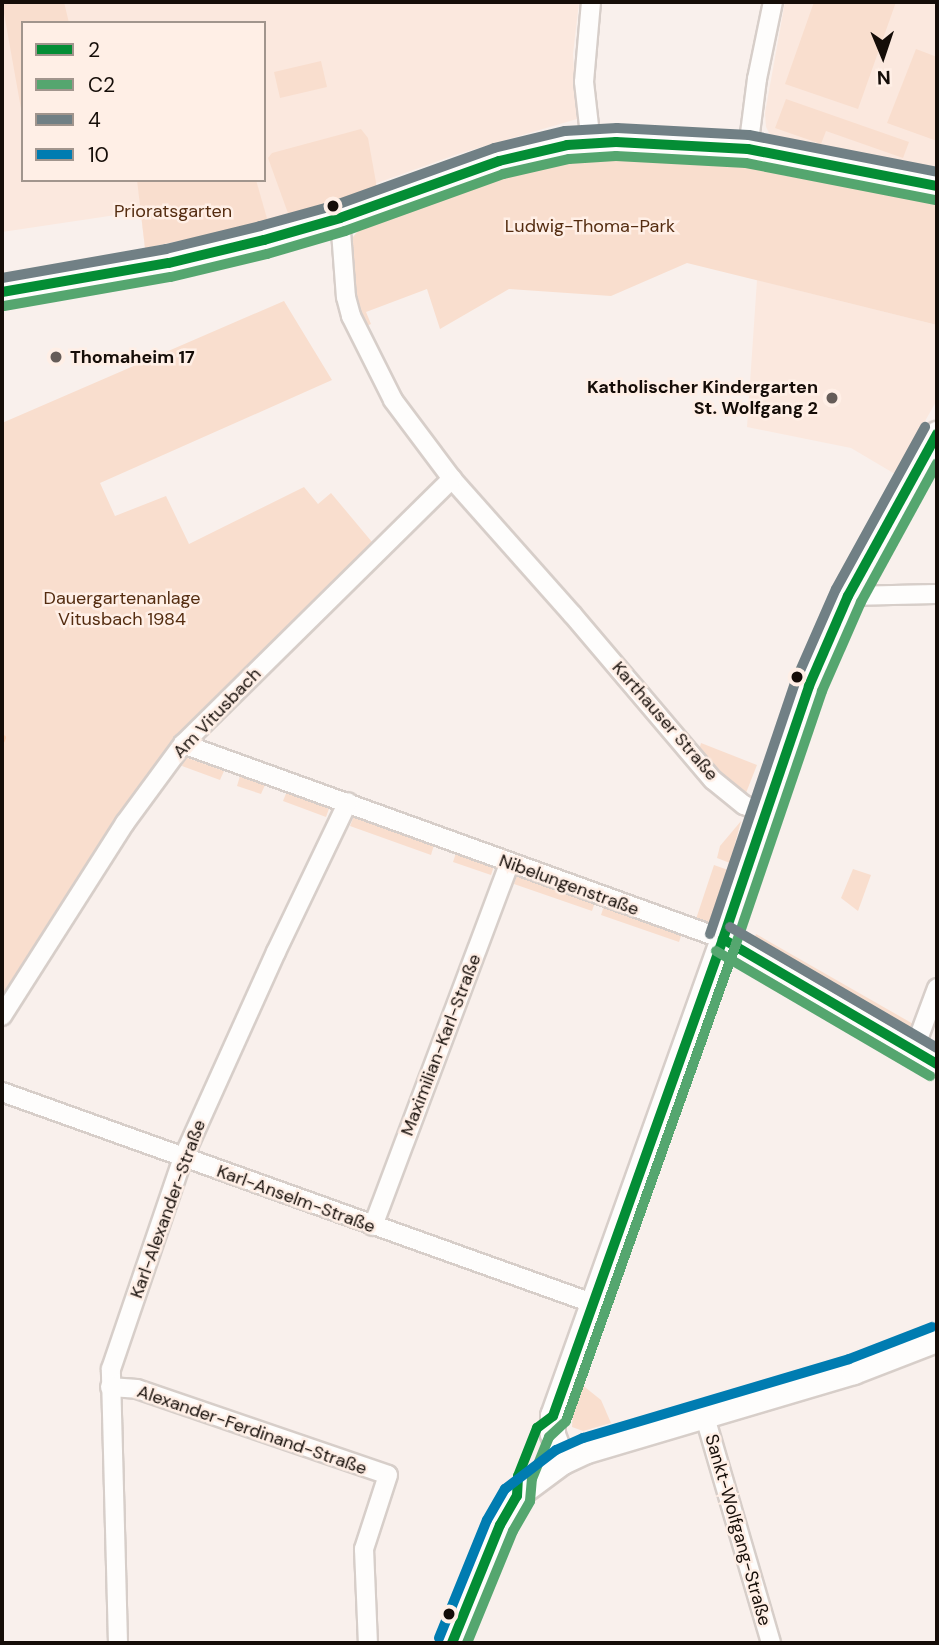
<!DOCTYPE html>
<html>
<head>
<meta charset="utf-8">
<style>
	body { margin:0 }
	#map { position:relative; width:939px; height:1645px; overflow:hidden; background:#f9f0ec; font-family:"DM Sans",sans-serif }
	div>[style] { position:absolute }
	.built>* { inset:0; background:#fbe8de }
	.green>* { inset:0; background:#f9dece }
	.stream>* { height:5px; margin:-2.5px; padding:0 2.5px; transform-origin:2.5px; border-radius:2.5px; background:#fccdb0 }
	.roads { filter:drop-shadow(2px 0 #d7cec9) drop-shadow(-2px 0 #d7cec9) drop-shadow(0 2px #d7cec9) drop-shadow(0 -2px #d7cec9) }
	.street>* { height:18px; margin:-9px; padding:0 9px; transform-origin:9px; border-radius:9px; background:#fefdfc }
	.secondary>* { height:24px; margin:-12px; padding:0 12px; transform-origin:12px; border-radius:12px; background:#fefdfc }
	.bus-1>* { height:10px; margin:-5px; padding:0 5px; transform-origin:5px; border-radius:5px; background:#048d35 }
	.bus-2>* { height:10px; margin:-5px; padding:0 5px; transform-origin:5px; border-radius:5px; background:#55a66f }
	.bus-3>* { height:10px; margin:-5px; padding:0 5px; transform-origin:5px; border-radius:5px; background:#718085 }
	.bus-4>* { height:10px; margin:-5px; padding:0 5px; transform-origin:5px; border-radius:5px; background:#007cb1 }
	.dots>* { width:19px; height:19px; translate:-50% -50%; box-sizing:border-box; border:4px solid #ffefe6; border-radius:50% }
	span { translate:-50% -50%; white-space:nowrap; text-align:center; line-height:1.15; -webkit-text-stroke:5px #ffefe6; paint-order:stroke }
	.park-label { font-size:18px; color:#542c10 }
	.poi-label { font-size:18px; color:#150d08; font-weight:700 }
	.left { translate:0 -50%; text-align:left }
	.right { translate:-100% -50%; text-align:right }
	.street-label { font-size:18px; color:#150d08 }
	.frame { position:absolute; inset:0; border:4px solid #150d08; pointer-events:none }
	.legend { position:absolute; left:21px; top:21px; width:245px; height:161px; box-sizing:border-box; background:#ffefe6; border:2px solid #a1958d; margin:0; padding:9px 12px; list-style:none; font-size:21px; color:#150d08 }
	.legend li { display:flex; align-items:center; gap:14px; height:35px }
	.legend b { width:35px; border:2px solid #a1958d }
	.north { position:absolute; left:848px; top:21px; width:70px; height:70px; -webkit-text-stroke:5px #ffefe6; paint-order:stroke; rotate:178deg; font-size:19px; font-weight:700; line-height:28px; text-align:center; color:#150d08 }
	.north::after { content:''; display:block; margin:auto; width:24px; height:32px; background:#150d08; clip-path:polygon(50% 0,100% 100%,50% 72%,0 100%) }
</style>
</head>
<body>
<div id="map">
	<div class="built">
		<i style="clip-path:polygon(evenodd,2px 2px,579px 2px,573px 54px,577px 119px,458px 154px,268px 222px,145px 248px,141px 215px,136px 212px,2px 232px,2px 2px,23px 23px,264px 23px,264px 180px,23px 180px,23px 23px)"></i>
		<i style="clip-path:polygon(785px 2px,937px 2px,937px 168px,771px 137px,766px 127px,765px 113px)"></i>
		<i style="clip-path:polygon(757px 280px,937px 325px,937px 400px,895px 474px,851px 448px,747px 427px)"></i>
	</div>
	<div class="green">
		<i style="clip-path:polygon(2px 2px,64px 2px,69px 23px,23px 23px,23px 120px)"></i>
		<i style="clip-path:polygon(814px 2px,896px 2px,858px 109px,785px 84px)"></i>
		<i style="clip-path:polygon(916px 49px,937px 57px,937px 141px,887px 123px)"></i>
		<i style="clip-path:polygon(321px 61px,327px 87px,280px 98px,274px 72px)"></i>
		<i style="clip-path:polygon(786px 99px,909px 142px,903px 158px,826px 131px,821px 144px,775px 128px)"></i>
		<i style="clip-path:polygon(361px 129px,368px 138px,377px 188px,289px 216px,268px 158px,272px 153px)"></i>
		<i style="clip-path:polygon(584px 158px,774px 168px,782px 175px,937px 203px,937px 325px,687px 263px,611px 296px,509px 289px,440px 329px,427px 289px,366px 312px,371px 324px,362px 328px,357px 316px,350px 266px,353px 237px,358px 231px,489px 180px)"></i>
		<i style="clip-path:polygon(137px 180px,256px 180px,268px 222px,145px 248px)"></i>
		<i style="clip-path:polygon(284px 301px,332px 380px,100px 483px,115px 516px,166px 496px,189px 544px,304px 487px,318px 504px,331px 493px,372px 542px,187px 724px,114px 822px,2px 1001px,2px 423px)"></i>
		<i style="clip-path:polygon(701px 743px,757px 765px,744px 798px,698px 754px)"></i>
		<i style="clip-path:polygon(185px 757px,224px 771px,220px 780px,182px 766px)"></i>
		<i style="clip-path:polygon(240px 776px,265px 785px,261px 794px,237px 786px)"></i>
		<i style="clip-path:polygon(287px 791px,330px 806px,326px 817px,283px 801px)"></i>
		<i style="clip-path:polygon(354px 816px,434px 845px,431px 855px,350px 826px)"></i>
		<i style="clip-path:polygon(741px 821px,730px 863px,717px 858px,720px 846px)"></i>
		<i style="clip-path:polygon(456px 853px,494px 866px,491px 875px,453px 862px)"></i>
		<i style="clip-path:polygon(714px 865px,728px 870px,709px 923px,696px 919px)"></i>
		<i style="clip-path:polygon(853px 869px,871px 875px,858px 911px,841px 898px)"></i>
		<i style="clip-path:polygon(517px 875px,595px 902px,592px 911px,514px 884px)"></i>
		<i style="clip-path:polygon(604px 906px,682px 933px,679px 942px,601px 915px)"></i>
		<i style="clip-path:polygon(756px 934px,915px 1025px,909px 1029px,753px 940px)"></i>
		<i style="clip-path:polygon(581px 1384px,601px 1400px,611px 1423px,583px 1431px,572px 1427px,573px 1410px)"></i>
	</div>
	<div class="stream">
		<i style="left:2px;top:740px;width:3px;rotate:-72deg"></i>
	</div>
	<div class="roads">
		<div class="street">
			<i style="left:591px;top:2px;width:80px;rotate:95deg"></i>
			<i style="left:584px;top:82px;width:61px;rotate:83.5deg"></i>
			<i style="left:748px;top:149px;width:71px;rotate:-82.7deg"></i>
			<i style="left:757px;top:79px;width:79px;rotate:-78.3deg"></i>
			<i style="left:340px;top:218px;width:79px;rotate:85.7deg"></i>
			<i style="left:346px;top:297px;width:20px;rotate:75deg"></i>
			<i style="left:351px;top:316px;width:94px;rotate:63.4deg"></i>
			<i style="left:393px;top:400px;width:99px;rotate:53.2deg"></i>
			<i style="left:452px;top:479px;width:181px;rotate:48.4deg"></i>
			<i style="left:572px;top:614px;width:218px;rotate:49.7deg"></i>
			<i style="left:713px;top:780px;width:40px;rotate:39deg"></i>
			<i style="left:744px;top:805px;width:22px;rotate:22deg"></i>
			<i style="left:848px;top:596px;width:89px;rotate:-1.3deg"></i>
			<i style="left:183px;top:744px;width:574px;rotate:19.86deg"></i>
			<i style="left:723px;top:939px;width:248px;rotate:30.3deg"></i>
			<i style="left:2px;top:1016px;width:229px;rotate:-57.5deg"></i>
			<i style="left:125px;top:823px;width:98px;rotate:-53.7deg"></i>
			<i style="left:183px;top:744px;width:378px;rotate:-44.6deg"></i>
			<i style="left:914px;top:1050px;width:66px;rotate:-69.6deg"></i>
			<i style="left:2px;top:1092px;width:627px;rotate:19.68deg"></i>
			<i style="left:373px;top:1226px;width:387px;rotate:-69.4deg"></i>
			<i style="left:110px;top:1387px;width:27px;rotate:4deg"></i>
			<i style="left:137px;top:1389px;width:265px;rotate:18.9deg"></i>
			<i style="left:388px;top:1475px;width:78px;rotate:108deg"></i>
			<i style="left:364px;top:1549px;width:94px;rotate:87.6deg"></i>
			<i style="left:705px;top:1417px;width:235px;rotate:73.7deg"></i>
			<i style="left:118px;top:1643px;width:274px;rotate:-91.5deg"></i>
			<i style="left:111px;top:1369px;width:223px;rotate:-71.2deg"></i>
			<i style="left:183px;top:1158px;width:226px;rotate:-65.7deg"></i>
			<i style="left:276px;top:952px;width:166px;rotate:-64.4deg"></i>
		</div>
		<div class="secondary">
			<i style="left:2px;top:292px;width:169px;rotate:-9.9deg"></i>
			<i style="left:169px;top:263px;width:98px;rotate:-13.6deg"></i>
			<i style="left:264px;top:240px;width:79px;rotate:-16.1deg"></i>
			<i style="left:340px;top:218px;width:169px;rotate:-19.7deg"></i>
			<i style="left:499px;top:161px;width:70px;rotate:-13.2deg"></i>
			<i style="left:567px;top:145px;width:49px;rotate:-3.5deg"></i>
			<i style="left:616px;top:142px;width:132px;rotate:3deg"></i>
			<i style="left:748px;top:149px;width:193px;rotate:11.1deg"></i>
			<i style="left:563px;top:1462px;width:30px;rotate:-110deg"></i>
			<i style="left:553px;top:1434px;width:18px;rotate:-90deg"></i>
			<i style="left:553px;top:1416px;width:506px;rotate:-70.38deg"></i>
			<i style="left:723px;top:939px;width:196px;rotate:-71.8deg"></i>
			<i style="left:784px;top:753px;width:72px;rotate:-69.5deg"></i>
			<i style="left:809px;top:686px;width:98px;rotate:-66.6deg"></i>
			<i style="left:848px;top:596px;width:185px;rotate:-61.2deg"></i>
			<i style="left:452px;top:1643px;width:127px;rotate:-67.9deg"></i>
			<i style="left:500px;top:1525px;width:34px;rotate:-60deg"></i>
			<i style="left:517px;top:1496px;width:57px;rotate:-36.5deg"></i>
			<i style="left:563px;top:1462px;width:26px;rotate:-25deg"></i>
			<i style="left:587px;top:1451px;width:278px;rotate:-16.5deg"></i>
			<i style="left:854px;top:1372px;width:89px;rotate:-21.1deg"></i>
		</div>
	</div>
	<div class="bus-1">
		<i style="left:2px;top:292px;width:169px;rotate:-9.9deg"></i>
		<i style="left:169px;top:263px;width:98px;rotate:-13.6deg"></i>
		<i style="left:264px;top:240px;width:79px;rotate:-16.1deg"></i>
		<i style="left:340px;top:218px;width:169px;rotate:-19.7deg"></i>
		<i style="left:499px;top:161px;width:70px;rotate:-13.2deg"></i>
		<i style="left:567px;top:145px;width:49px;rotate:-3.5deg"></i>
		<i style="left:616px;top:142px;width:132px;rotate:3deg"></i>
		<i style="left:748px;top:149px;width:193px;rotate:11.1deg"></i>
		<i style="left:723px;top:939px;width:248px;rotate:30.3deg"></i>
		<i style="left:452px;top:1643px;width:127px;rotate:-67.9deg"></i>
		<i style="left:500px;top:1525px;width:34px;rotate:-60deg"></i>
		<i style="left:517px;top:1496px;width:20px;rotate:-87deg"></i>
		<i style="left:518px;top:1476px;width:52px;rotate:-68.4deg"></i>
		<i style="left:537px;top:1428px;width:20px;rotate:-37deg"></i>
		<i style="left:553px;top:1416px;width:506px;rotate:-70.38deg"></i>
		<i style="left:723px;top:939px;width:267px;rotate:-71.2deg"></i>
		<i style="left:809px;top:686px;width:98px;rotate:-66.6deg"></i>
		<i style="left:848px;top:596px;width:185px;rotate:-61.2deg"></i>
	</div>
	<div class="bus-2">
		<i style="left:4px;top:306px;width:169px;rotate:-9.9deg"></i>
		<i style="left:171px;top:277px;width:99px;rotate:-13.5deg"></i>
		<i style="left:267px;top:254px;width:81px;rotate:-16.4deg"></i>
		<i style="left:345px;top:231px;width:168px;rotate:-19.8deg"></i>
		<i style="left:503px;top:174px;width:68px;rotate:-12.8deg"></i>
		<i style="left:569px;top:159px;width:47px;rotate:-3.7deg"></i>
		<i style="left:616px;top:156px;width:130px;rotate:3.1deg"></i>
		<i style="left:746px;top:163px;width:192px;rotate:11.1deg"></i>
		<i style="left:716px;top:951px;width:248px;rotate:30.3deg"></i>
		<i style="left:467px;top:1643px;width:121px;rotate:-67.7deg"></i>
		<i style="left:513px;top:1531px;width:34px;rotate:-60deg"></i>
		<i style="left:530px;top:1501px;width:22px;rotate:-85deg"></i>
		<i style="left:532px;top:1479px;width:45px;rotate:-68deg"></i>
		<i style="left:549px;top:1437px;width:23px;rotate:-43deg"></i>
		<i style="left:566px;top:1421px;width:506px;rotate:-70.38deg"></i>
		<i style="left:736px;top:944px;width:267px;rotate:-71.2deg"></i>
		<i style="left:822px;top:691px;width:97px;rotate:-66.3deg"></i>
		<i style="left:861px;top:602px;width:158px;rotate:-61.3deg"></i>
	</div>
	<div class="bus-3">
		<i style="left:2px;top:278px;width:167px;rotate:-10deg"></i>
		<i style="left:166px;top:249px;width:97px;rotate:-13.7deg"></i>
		<i style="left:260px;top:226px;width:79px;rotate:-15.4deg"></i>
		<i style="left:336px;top:205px;width:168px;rotate:-19.8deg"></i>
		<i style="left:494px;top:148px;width:73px;rotate:-13.5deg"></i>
		<i style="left:565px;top:131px;width:52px;rotate:-3.3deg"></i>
		<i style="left:617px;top:128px;width:132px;rotate:3deg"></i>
		<i style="left:749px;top:135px;width:192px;rotate:11.1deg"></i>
		<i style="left:730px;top:927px;width:240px;rotate:30.3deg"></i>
		<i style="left:710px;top:934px;width:268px;rotate:-71.3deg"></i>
		<i style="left:796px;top:680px;width:99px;rotate:-66.3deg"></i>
		<i style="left:836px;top:589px;width:185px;rotate:-61.2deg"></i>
	</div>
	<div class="bus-4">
		<i style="left:439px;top:1638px;width:127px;rotate:-67.9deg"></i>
		<i style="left:487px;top:1520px;width:36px;rotate:-60deg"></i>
		<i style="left:505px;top:1489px;width:64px;rotate:-37.4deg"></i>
		<i style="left:556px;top:1450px;width:30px;rotate:-24deg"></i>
		<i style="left:583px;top:1438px;width:277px;rotate:-16.5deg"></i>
		<i style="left:849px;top:1359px;width:89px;rotate:-21.1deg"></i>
	</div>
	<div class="dots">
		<i style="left:333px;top:206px;background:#150d08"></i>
		<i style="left:56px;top:357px;background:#655c58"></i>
		<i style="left:832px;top:398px;background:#655c58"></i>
		<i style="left:797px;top:677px;background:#150d08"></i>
		<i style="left:449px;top:1614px;background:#150d08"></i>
	</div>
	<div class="park-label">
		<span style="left:173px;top:211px">Prioratsgarten</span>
		<span style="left:590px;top:226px">Ludwig-Thoma-Park</span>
		<span style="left:122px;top:609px">Dauergartenanlage<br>Vitusbach 1984</span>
	</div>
	<div class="poi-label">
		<span class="left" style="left:70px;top:357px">Thomaheim 17</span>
		<span class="right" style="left:818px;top:398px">Katholischer Kindergarten<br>St. Wolfgang 2</span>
	</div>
	<div class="street-label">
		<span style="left:217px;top:713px;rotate:-46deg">Am Vitusbach</span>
		<span style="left:665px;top:721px;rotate:49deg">Karthauser Straße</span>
		<span style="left:569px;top:885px;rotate:20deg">Nibelungenstraße</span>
		<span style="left:441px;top:1045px;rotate:-69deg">Maximilian-Karl-Straße</span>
		<span style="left:296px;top:1199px;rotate:20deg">Karl-Anselm-Straße</span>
		<span style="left:168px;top:1209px;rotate:-70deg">Karl-Alexander-Straße</span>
		<span style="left:252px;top:1430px;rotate:19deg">Alexander-Ferdinand-Straße</span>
		<span style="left:738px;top:1530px;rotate:74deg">Sankt-Wolfgang-Straße</span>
	</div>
	<div class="frame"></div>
	<ul class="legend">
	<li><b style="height:9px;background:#048d35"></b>2</li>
	<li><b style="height:9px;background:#55a66f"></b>C2</li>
	<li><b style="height:9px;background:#718085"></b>4</li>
	<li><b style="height:9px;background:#007cb1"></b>10</li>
	</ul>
	<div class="north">N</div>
</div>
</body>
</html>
